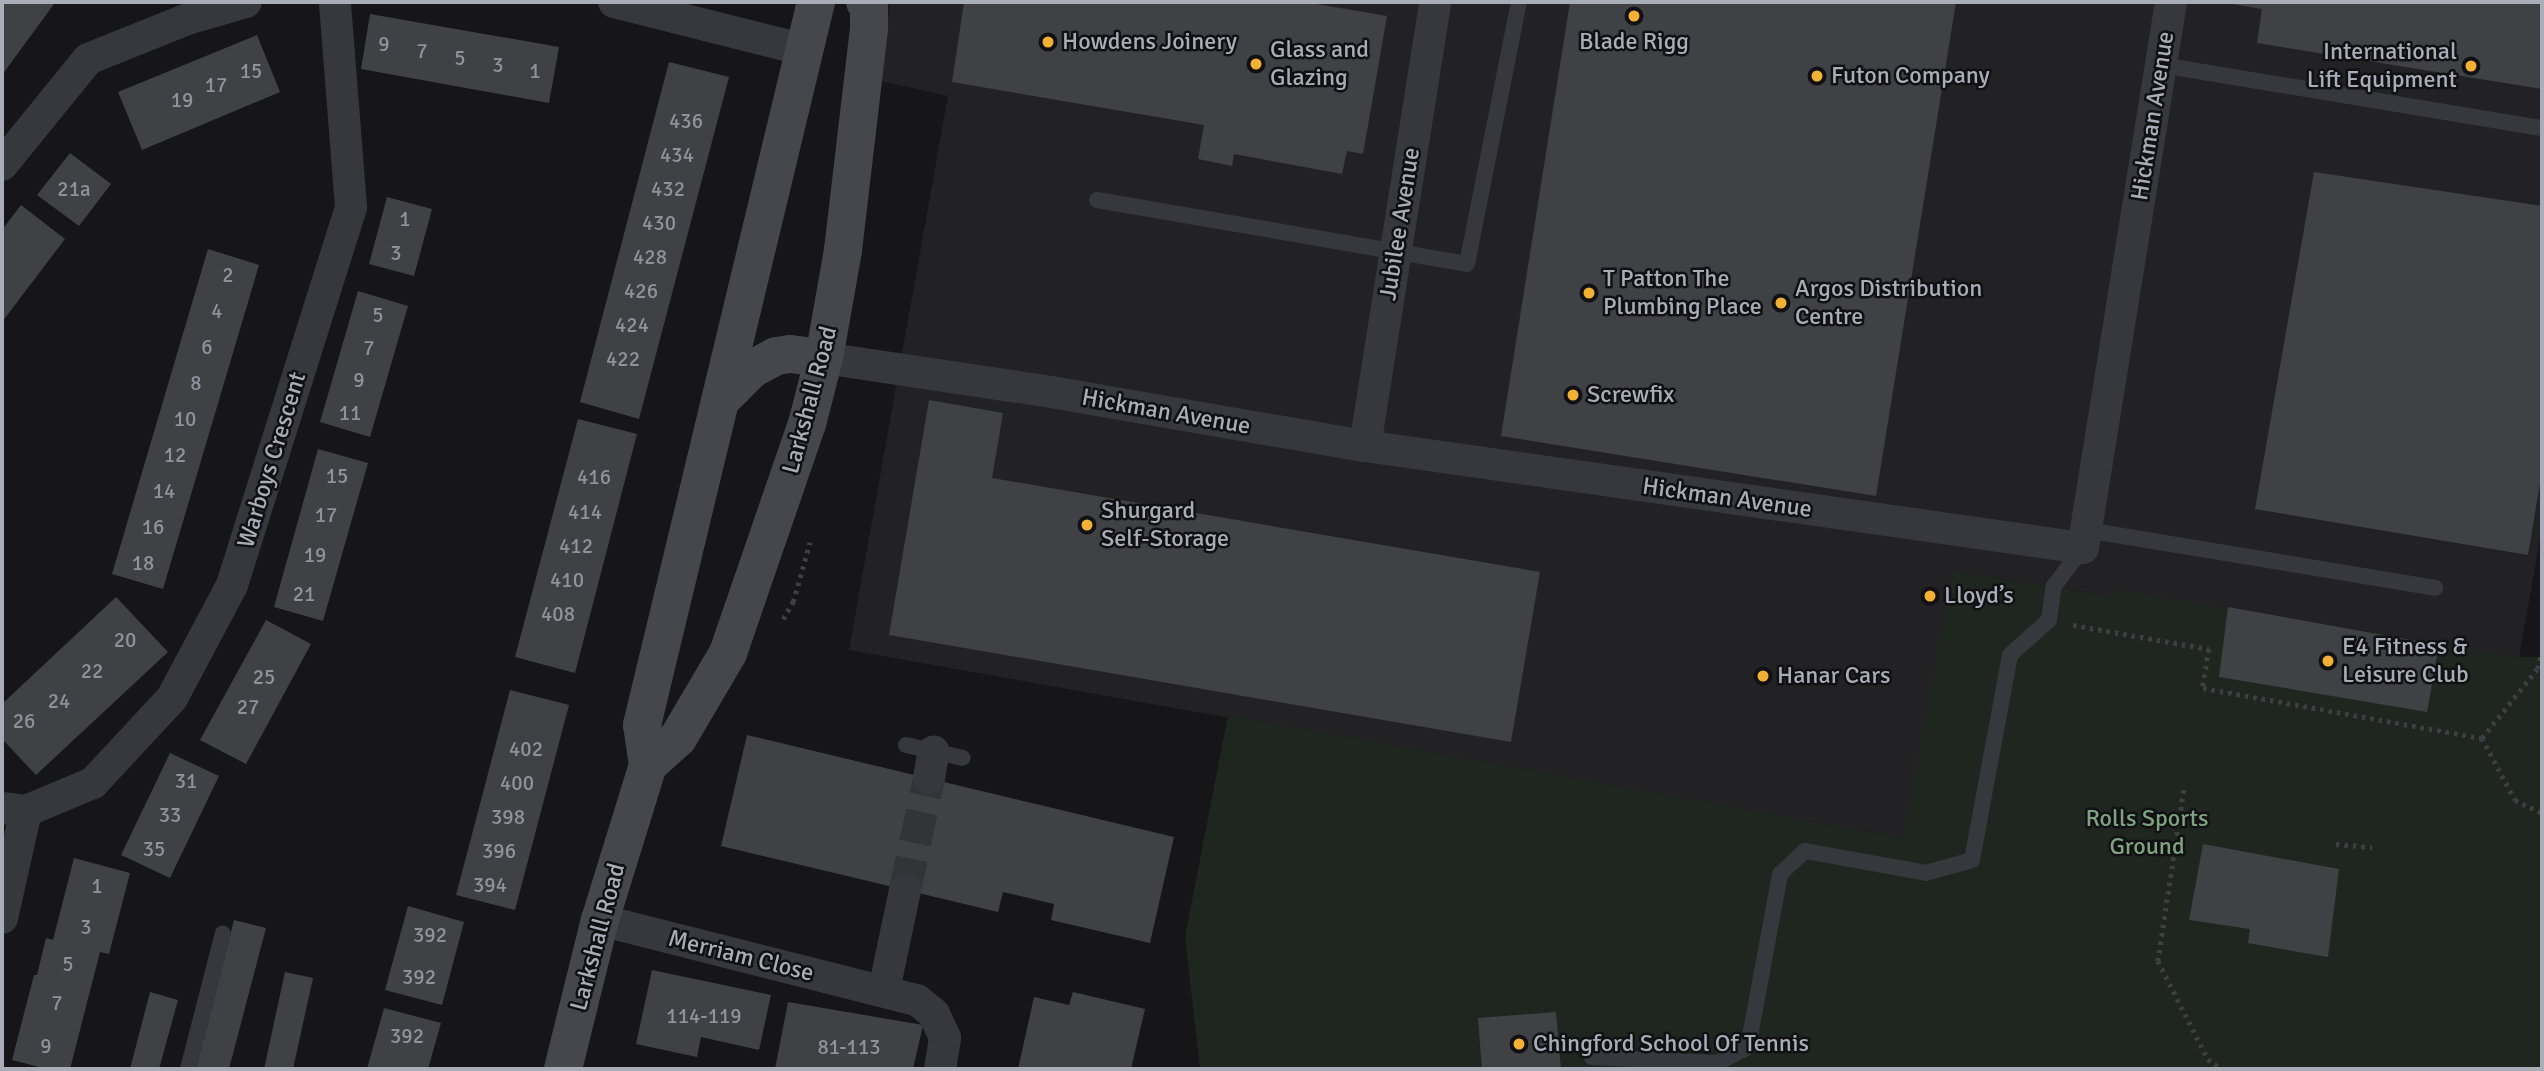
<!DOCTYPE html>
<html>
<head>
<meta charset="utf-8">
<style>
	body { margin:0 }
	#map { position:relative; width:2544px; height:1071px; overflow:hidden; background:#161618; font-family:Signika,sans-serif }
	div>[style] { position:absolute }
	.built>* { inset:0; background:#222225 }
	.green>* { inset:0; background:#1e261f }
	.building>* { inset:0; background:#404145 }
	.street-tunnel>* { height:32px; margin-top:-16px; transform-origin:0; background:repeating-linear-gradient(90deg,#333438 0 32px,transparent 0 48px) }
	.path>* { height:4.5px; margin-top:-2.25px; transform-origin:0; background:repeating-linear-gradient(90deg,#3d3f44 0 3.5px,transparent 0 8.5px) }
	.lane>* { height:16px; margin:-8px; padding:0 8px; transform-origin:8px; border-radius:8px; background:#37383d }
	.street>* { height:32px; margin:-16px; padding:0 16px; transform-origin:16px; border-radius:16px; background:#37383d }
	.secondary>* { height:38px; margin:-19px; padding:0 19px; transform-origin:19px; border-radius:19px; background:#45474d }
	.dots>* { width:19px; height:19px; translate:-50% -50%; box-sizing:border-box; border:4px solid #111113; border-radius:50% }
	span { translate:-50% -50%; white-space:nowrap; text-align:center; line-height:1.15; -webkit-text-stroke:5px #111113; paint-order:stroke }
	.number-label { font-size:21px; color:#8e929b }
	.number-label span { -webkit-text-stroke-width:0 }
	.poi-label { font-size:24px; color:#a8adb8 }
	.left { translate:0 -50%; text-align:left }
	.right { translate:-100% -50%; text-align:right }
	.street-label { font-size:24px; color:#a8adb8 }
	.park-label { font-size:24px; color:#7fa381 }
	.frame { position:absolute; inset:0; border:4px solid #a8adb8; pointer-events:none }
</style>
</head>
<body>
<div id="map">
	<div class="built">
		<i style="clip-path:polygon(890px 2px,2542px 2px,2542px 528px,2519px 657px,2114px 590px,2112px 596px,1952px 571px,1904px 838px,849px 650px,948px 96px,881px 81px)"></i>
	</div>
	<div class="green">
		<i style="clip-path:polygon(1952px 571px,2111px 596px,2114px 589px,2519px 657px,2542px 657px,2542px 1069px,1200px 1069px,1185px 937px,1228px 715px,1903px 838px)"></i>
	</div>
	<div class="building">
		<i style="clip-path:polygon(2px 2px,50px 2px,54px 4px,2px 75px)"></i>
		<i style="clip-path:polygon(964px 2px,1305px 2px,1387px 16px,1363px 154px,1347px 151px,1342px 174px,1234px 154px,1232px 166px,1198px 159px,1204px 125px,952px 82px)"></i>
		<i style="clip-path:polygon(1570px 2px,1956px 2px,1876px 496px,1501px 436px)"></i>
		<i style="clip-path:polygon(2232px 2px,2542px 2px,2542px 89px,2257px 43px,2262px 9px,2232px 4px)"></i>
		<i style="clip-path:polygon(370px 14px,559px 47px,549px 103px,361px 69px)"></i>
		<i style="clip-path:polygon(257px 35px,280px 92px,142px 150px,118px 92px)"></i>
		<i style="clip-path:polygon(669px 62px,729px 77px,639px 419px,580px 402px)"></i>
		<i style="clip-path:polygon(70px 153px,111px 184px,79px 226px,37px 195px)"></i>
		<i style="clip-path:polygon(2314px 172px,2542px 206px,2542px 471px,2528px 555px,2255px 509px)"></i>
		<i style="clip-path:polygon(387px 197px,432px 209px,414px 276px,369px 264px)"></i>
		<i style="clip-path:polygon(21px 205px,65px 239px,2px 322px,2px 230px)"></i>
		<i style="clip-path:polygon(208px 249px,259px 265px,163px 589px,112px 574px)"></i>
		<i style="clip-path:polygon(358px 291px,408px 306px,370px 437px,320px 422px)"></i>
		<i style="clip-path:polygon(929px 400px,1003px 413px,992px 478px,1540px 572px,1511px 742px,889px 635px)"></i>
		<i style="clip-path:polygon(578px 419px,637px 434px,575px 673px,515px 657px)"></i>
		<i style="clip-path:polygon(318px 449px,368px 463px,323px 621px,274px 607px)"></i>
		<i style="clip-path:polygon(116px 597px,168px 652px,36px 775px,2px 739px,2px 704px)"></i>
		<i style="clip-path:polygon(2228px 607px,2439px 645px,2427px 712px,2219px 677px)"></i>
		<i style="clip-path:polygon(266px 620px,311px 644px,246px 764px,200px 740px)"></i>
		<i style="clip-path:polygon(510px 690px,569px 705px,515px 910px,456px 895px)"></i>
		<i style="clip-path:polygon(747px 735px,1174px 837px,1150px 943px,1051px 920px,1054px 904px,1003px 892px,998px 912px,721px 846px)"></i>
		<i style="clip-path:polygon(170px 753px,219px 776px,170px 878px,121px 855px)"></i>
		<i style="clip-path:polygon(2203px 844px,2339px 869px,2328px 957px,2248px 943px,2250px 929px,2189px 920px)"></i>
		<i style="clip-path:polygon(74px 858px,130px 873px,109px 954px,100px 952px,70px 1069px,47px 1069px,12px 1060px,34px 975px,37px 975px,46px 938px,53px 940px)"></i>
		<i style="clip-path:polygon(408px 906px,464px 922px,442px 1005px,385px 990px)"></i>
		<i style="clip-path:polygon(234px 920px,266px 928px,229px 1069px,196px 1069px)"></i>
		<i style="clip-path:polygon(652px 970px,771px 995px,759px 1050px,701px 1037px,697px 1057px,636px 1044px)"></i>
		<i style="clip-path:polygon(285px 972px,313px 978px,293px 1069px,264px 1069px)"></i>
		<i style="clip-path:polygon(150px 992px,178px 1000px,159px 1069px,130px 1069px)"></i>
		<i style="clip-path:polygon(1073px 992px,1145px 1009px,1131px 1069px,1018px 1069px,1034px 997px,1069px 1005px)"></i>
		<i style="clip-path:polygon(788px 1002px,923px 1025px,913px 1069px,775px 1069px)"></i>
		<i style="clip-path:polygon(384px 1008px,441px 1023px,428px 1069px,367px 1069px)"></i>
		<i style="clip-path:polygon(1556px 1012px,1561px 1069px,1482px 1069px,1478px 1018px)"></i>
	</div>
	<div class="street-tunnel">
		<i style="left:905px;top:890px;width:115px;rotate:-77.9deg"></i>
	</div>
	<div class="path">
		<i style="left:783px;top:619px;width:20px;rotate:-60deg"></i>
		<i style="left:793px;top:602px;width:62px;rotate:-74.2deg"></i>
		<i style="left:2073px;top:625px;width:138px;rotate:10deg"></i>
		<i style="left:2209px;top:649px;width:39px;rotate:99deg"></i>
		<i style="left:2203px;top:688px;width:283px;rotate:10.2deg"></i>
		<i style="left:2482px;top:738px;width:88px;rotate:-51.4deg"></i>
		<i style="left:2537px;top:669px;width:17px;rotate:-73deg"></i>
		<i style="left:2482px;top:738px;width:70px;rotate:62deg"></i>
		<i style="left:2515px;top:800px;width:30px;rotate:26deg"></i>
		<i style="left:2184px;top:790px;width:173px;rotate:98.6deg"></i>
		<i style="left:2158px;top:961px;width:110px;rotate:63deg"></i>
		<i style="left:2208px;top:1059px;width:16px;rotate:38deg"></i>
		<i style="left:2336px;top:844px;width:36px;rotate:5deg"></i>
	</div>
	<div class="lane">
		<i style="left:2161px;top:65px;width:386px;rotate:9.4deg"></i>
		<i style="left:1097px;top:200px;width:375px;rotate:9.8deg"></i>
		<i style="left:1467px;top:264px;width:267px;rotate:-78.8deg"></i>
		<i style="left:2086px;top:530px;width:354px;rotate:9.4deg"></i>
		<i style="left:906px;top:745px;width:58px;rotate:12.8deg"></i>
		<i style="left:1592px;top:1057px;width:125px;rotate:2.7deg"></i>
		<i style="left:1717px;top:1063px;width:35px;rotate:-27deg"></i>
		<i style="left:1748px;top:1047px;width:176px;rotate:-79.5deg"></i>
		<i style="left:1780px;top:874px;width:34px;rotate:-43deg"></i>
		<i style="left:1805px;top:851px;width:123px;rotate:10.3deg"></i>
		<i style="left:1926px;top:873px;width:48px;rotate:-15.8deg"></i>
		<i style="left:1972px;top:860px;width:208px;rotate:-79.5deg"></i>
		<i style="left:2010px;top:655px;width:52px;rotate:-41.9deg"></i>
		<i style="left:2049px;top:620px;width:34px;rotate:-82deg"></i>
		<i style="left:2054px;top:586px;width:48px;rotate:-52.7deg"></i>
		<i style="left:188px;top:1069px;width:140px;rotate:-75.6deg"></i>
	</div>
	<div class="street">
		<i style="left:614px;top:2px;width:197px;rotate:14.1deg"></i>
		<i style="left:2px;top:165px;width:136px;rotate:-50.9deg"></i>
		<i style="left:88px;top:59px;width:110px;rotate:-21.9deg"></i>
		<i style="left:190px;top:18px;width:58px;rotate:-15.9deg"></i>
		<i style="left:824px;top:358px;width:230px;rotate:8.5deg"></i>
		<i style="left:1051px;top:392px;width:319px;rotate:9.8deg"></i>
		<i style="left:1365px;top:446px;width:725px;rotate:8.09deg"></i>
		<i style="left:2083px;top:548px;width:553px;rotate:-80.84deg"></i>
		<i style="left:1365px;top:446px;width:449px;rotate:-81deg"></i>
		<i style="left:929px;top:778px;width:27px;rotate:-80deg"></i>
		<i style="left:2px;top:808px;width:24px;rotate:7deg"></i>
		<i style="left:26px;top:811px;width:73px;rotate:-22.7deg"></i>
		<i style="left:93px;top:783px;width:116px;rotate:-47.1deg"></i>
		<i style="left:172px;top:698px;width:128px;rotate:-62deg"></i>
		<i style="left:232px;top:585px;width:396px;rotate:-72.5deg"></i>
		<i style="left:351px;top:207px;width:206px;rotate:-94.5deg"></i>
		<i style="left:2px;top:918px;width:110px;rotate:-77.4deg"></i>
		<i style="left:600px;top:920px;width:327px;rotate:14.2deg"></i>
		<i style="left:917px;top:1000px;width:22px;rotate:39deg"></i>
		<i style="left:934px;top:1014px;width:26px;rotate:65deg"></i>
		<i style="left:945px;top:1038px;width:31px;rotate:99deg"></i>
		<i style="left:884px;top:990px;width:102px;rotate:-78.1deg"></i>
	</div>
	<div class="secondary">
		<i style="left:720px;top:401px;width:45px;rotate:-45deg"></i>
		<i style="left:752px;top:369px;width:27px;rotate:-28deg"></i>
		<i style="left:776px;top:356px;width:14px;rotate:-8deg"></i>
		<i style="left:790px;top:354px;width:34px;rotate:7deg"></i>
		<i style="left:648px;top:765px;width:40px;rotate:-42deg"></i>
		<i style="left:678px;top:738px;width:99px;rotate:-59.5deg"></i>
		<i style="left:728px;top:653px;width:242px;rotate:-71deg"></i>
		<i style="left:807px;top:424px;width:68px;rotate:-75.6deg"></i>
		<i style="left:824px;top:358px;width:110px;rotate:-80deg"></i>
		<i style="left:843px;top:250px;width:224px;rotate:-83.3deg"></i>
		<i style="left:869px;top:28px;width:21px;rotate:-90deg"></i>
		<i style="left:869px;top:7px;width:6px;rotate:-129deg"></i>
		<i style="left:563px;top:1069px;width:154px;rotate:-76.1deg"></i>
		<i style="left:600px;top:920px;width:162px;rotate:-72.8deg"></i>
		<i style="left:648px;top:765px;width:40px;rotate:-98.5deg"></i>
		<i style="left:642px;top:725px;width:744px;rotate:-76.47deg"></i>
	</div>
	<div class="dots">
		<i style="left:1634px;top:16px;background:#f2b134"></i>
		<i style="left:1048px;top:42px;background:#f2b134"></i>
		<i style="left:1256px;top:64px;background:#f2b134"></i>
		<i style="left:2471px;top:66px;background:#f2b134"></i>
		<i style="left:1817px;top:76px;background:#f2b134"></i>
		<i style="left:1589px;top:293px;background:#f2b134"></i>
		<i style="left:1781px;top:303px;background:#f2b134"></i>
		<i style="left:1573px;top:395px;background:#f2b134"></i>
		<i style="left:1087px;top:525px;background:#f2b134"></i>
		<i style="left:1930px;top:596px;background:#f2b134"></i>
		<i style="left:2328px;top:661px;background:#f2b134"></i>
		<i style="left:1763px;top:676px;background:#f2b134"></i>
		<i style="left:1519px;top:1044px;background:#f2b134"></i>
	</div>
	<div class="number-label">
		<span style="left:384px;top:44px">9</span>
		<span style="left:422px;top:51px">7</span>
		<span style="left:460px;top:58px">5</span>
		<span style="left:498px;top:65px">3</span>
		<span style="left:251px;top:71px">15</span>
		<span style="left:535px;top:71px">1</span>
		<span style="left:216px;top:85px">17</span>
		<span style="left:182px;top:100px">19</span>
		<span style="left:686px;top:121px">436</span>
		<span style="left:677px;top:155px">434</span>
		<span style="left:74px;top:189px">21a</span>
		<span style="left:668px;top:189px">432</span>
		<span style="left:405px;top:219px">1</span>
		<span style="left:659px;top:223px">430</span>
		<span style="left:396px;top:253px">3</span>
		<span style="left:650px;top:257px">428</span>
		<span style="left:228px;top:275px">2</span>
		<span style="left:641px;top:291px">426</span>
		<span style="left:217px;top:311px">4</span>
		<span style="left:378px;top:315px">5</span>
		<span style="left:632px;top:325px">424</span>
		<span style="left:207px;top:347px">6</span>
		<span style="left:369px;top:348px">7</span>
		<span style="left:623px;top:359px">422</span>
		<span style="left:359px;top:380px">9</span>
		<span style="left:196px;top:383px">8</span>
		<span style="left:350px;top:413px">11</span>
		<span style="left:185px;top:419px">10</span>
		<span style="left:175px;top:455px">12</span>
		<span style="left:337px;top:476px">15</span>
		<span style="left:594px;top:477px">416</span>
		<span style="left:164px;top:491px">14</span>
		<span style="left:585px;top:512px">414</span>
		<span style="left:326px;top:515px">17</span>
		<span style="left:153px;top:527px">16</span>
		<span style="left:576px;top:546px">412</span>
		<span style="left:315px;top:555px">19</span>
		<span style="left:143px;top:563px">18</span>
		<span style="left:567px;top:580px">410</span>
		<span style="left:304px;top:594px">21</span>
		<span style="left:558px;top:614px">408</span>
		<span style="left:125px;top:640px">20</span>
		<span style="left:92px;top:671px">22</span>
		<span style="left:264px;top:677px">25</span>
		<span style="left:59px;top:701px">24</span>
		<span style="left:248px;top:707px">27</span>
		<span style="left:24px;top:721px">26</span>
		<span style="left:526px;top:749px">402</span>
		<span style="left:186px;top:781px">31</span>
		<span style="left:517px;top:783px">400</span>
		<span style="left:170px;top:815px">33</span>
		<span style="left:508px;top:817px">398</span>
		<span style="left:154px;top:849px">35</span>
		<span style="left:499px;top:851px">396</span>
		<span style="left:490px;top:885px">394</span>
		<span style="left:97px;top:886px">1</span>
		<span style="left:86px;top:927px">3</span>
		<span style="left:430px;top:935px">392</span>
		<span style="left:68px;top:964px">5</span>
		<span style="left:419px;top:977px">392</span>
		<span style="left:57px;top:1003px">7</span>
		<span style="left:704px;top:1016px">114-119</span>
		<span style="left:407px;top:1036px">392</span>
		<span style="left:46px;top:1046px">9</span>
		<span style="left:849px;top:1047px">81-113</span>
	</div>
	<div class="poi-label">
		<span class="left" style="left:1062px;top:42px">Howdens Joinery</span>
		<span style="left:1634px;top:42px">Blade Rigg</span>
		<span class="left" style="left:1270px;top:64px">Glass and<br>Glazing</span>
		<span class="right" style="left:2457px;top:66px">International<br>Lift Equipment</span>
		<span class="left" style="left:1831px;top:76px">Futon Company</span>
		<span class="left" style="left:1603px;top:293px">T Patton The<br>Plumbing Place</span>
		<span class="left" style="left:1795px;top:303px">Argos Distribution<br>Centre</span>
		<span class="left" style="left:1587px;top:395px">Screwfix</span>
		<span class="left" style="left:1101px;top:525px">Shurgard<br>Self-Storage</span>
		<span class="left" style="left:1944px;top:596px">Lloyd’s</span>
		<span class="left" style="left:2342px;top:661px">E4 Fitness &amp;<br>Leisure Club</span>
		<span class="left" style="left:1777px;top:676px">Hanar Cars</span>
		<span class="left" style="left:1533px;top:1044px">Chingford School Of Tennis</span>
	</div>
	<div class="street-label">
		<span style="left:2153px;top:116px;rotate:-81deg">Hickman Avenue</span>
		<span style="left:1400px;top:224px;rotate:-81deg">Jubilee Avenue</span>
		<span style="left:810px;top:400px;rotate:-75deg">Larkshall Road</span>
		<span style="left:1166px;top:412px;rotate:10deg">Hickman Avenue</span>
		<span style="left:272px;top:460px;rotate:-73deg">Warboys Crescent</span>
		<span style="left:1727px;top:498px;rotate:8deg">Hickman Avenue</span>
		<span style="left:598px;top:937px;rotate:-75deg">Larkshall Road</span>
		<span style="left:741px;top:956px;rotate:14deg">Merriam Close</span>
	</div>
	<div class="park-label">
		<span style="left:2147px;top:833px">Rolls Sports<br>Ground</span>
	</div>
	<div class="frame"></div>
</div>
</body>
</html>
